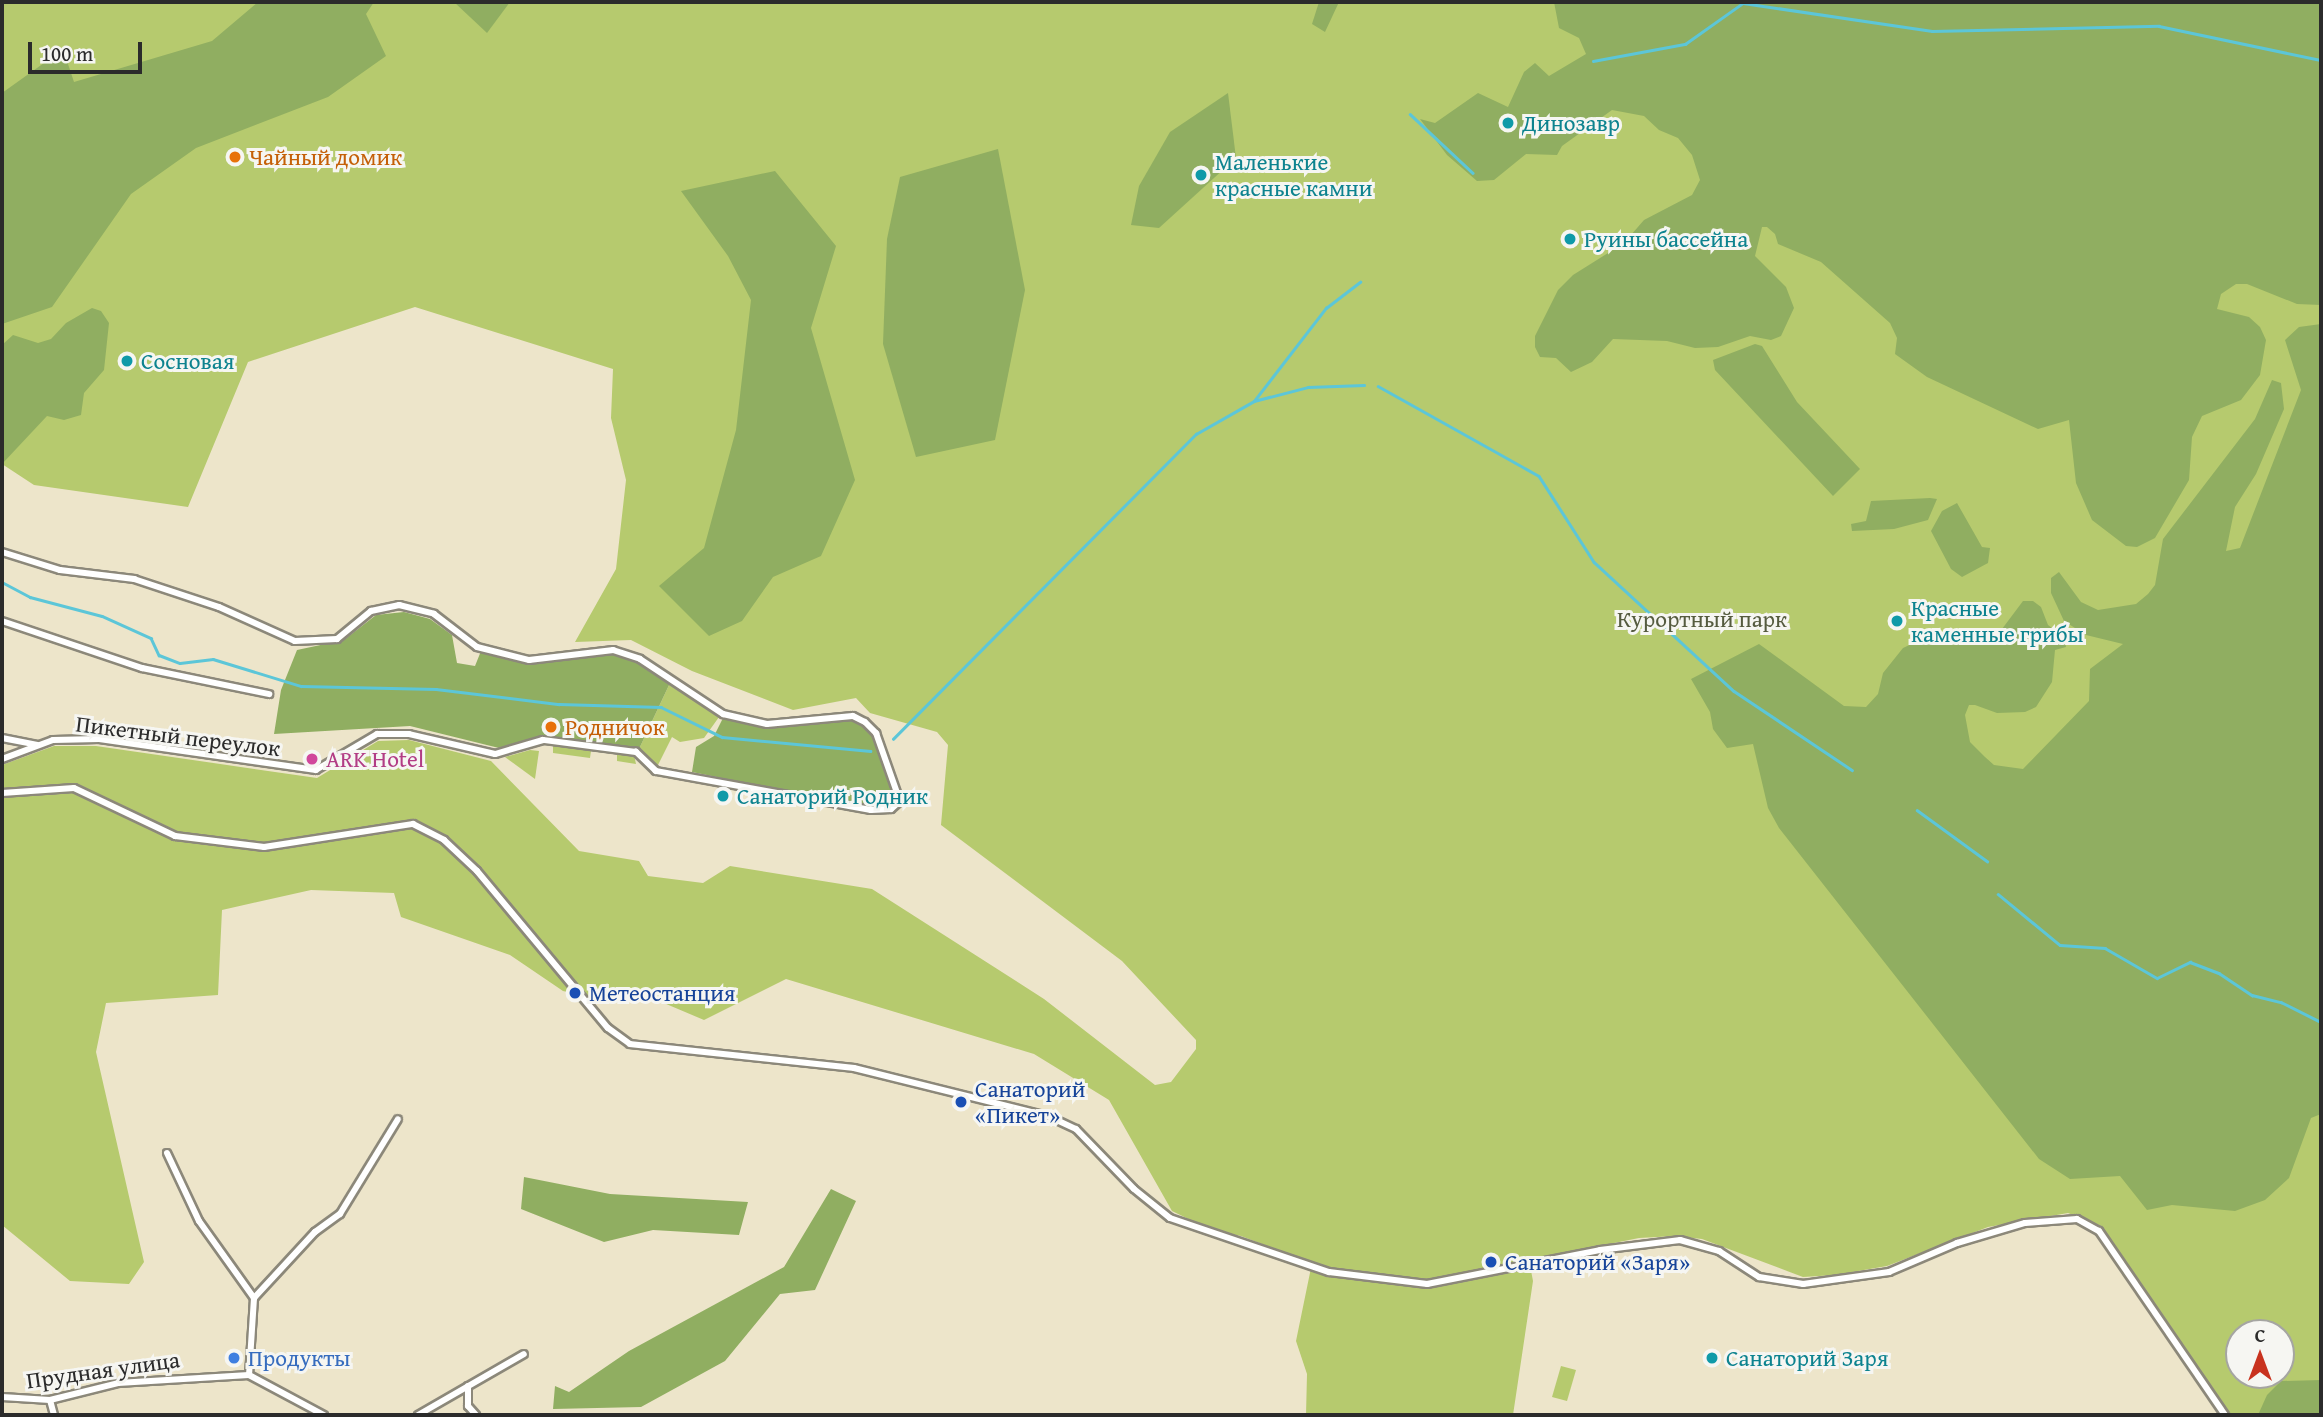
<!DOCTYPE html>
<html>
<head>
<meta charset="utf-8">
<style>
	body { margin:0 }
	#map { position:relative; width:2323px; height:1417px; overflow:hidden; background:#ede5ca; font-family:"Gentium Book Plus",serif }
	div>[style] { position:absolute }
	.green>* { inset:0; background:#b6ca6e }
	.forest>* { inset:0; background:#90ae61 }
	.stream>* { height:2.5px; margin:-1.25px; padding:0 1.25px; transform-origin:1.25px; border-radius:1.25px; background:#5cc6d8 }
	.roads { filter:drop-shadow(2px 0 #8c887a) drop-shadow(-2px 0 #8c887a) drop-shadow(0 2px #8c887a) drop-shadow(0 -2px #8c887a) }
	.minor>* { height:6px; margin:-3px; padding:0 3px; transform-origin:3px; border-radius:3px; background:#fff }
	.dots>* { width:19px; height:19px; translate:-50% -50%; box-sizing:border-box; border:4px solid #f6f6f2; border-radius:50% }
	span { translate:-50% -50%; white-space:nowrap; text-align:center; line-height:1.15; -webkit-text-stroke:6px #f6f6f2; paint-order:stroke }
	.culture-label { font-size:23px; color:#0d838f }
	.left { translate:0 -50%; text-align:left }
	.food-label { font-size:23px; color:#c56008 }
	.park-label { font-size:23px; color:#555b3f }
	.street-label { font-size:23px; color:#2b2b2b }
	.hotel-label { font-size:23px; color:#b23c85 }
	.transit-label { font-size:23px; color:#164399 }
	.shop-label { font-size:23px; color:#366cbe }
	.frame { position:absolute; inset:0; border:4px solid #2b2b2b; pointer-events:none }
	.north { position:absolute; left:2225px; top:1319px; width:70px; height:70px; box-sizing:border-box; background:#f6f6f2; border:2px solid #a5a5a2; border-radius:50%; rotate:0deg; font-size:19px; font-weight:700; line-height:28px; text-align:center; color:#2b2b2b }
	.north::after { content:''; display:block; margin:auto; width:24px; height:32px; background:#c8321e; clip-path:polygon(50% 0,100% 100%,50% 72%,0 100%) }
	.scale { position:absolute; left:28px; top:42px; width:114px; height:32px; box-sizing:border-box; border:4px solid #2b2b2b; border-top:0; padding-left:9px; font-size:21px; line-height:24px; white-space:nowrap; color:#2b2b2b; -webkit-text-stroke:5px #f6f6f2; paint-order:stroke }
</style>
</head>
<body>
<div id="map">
	<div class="green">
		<i style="clip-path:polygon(evenodd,2px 2px,2321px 2px,2321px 1415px,2231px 1415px,2101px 1226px,2068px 1213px,1988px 1227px,1887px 1266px,1835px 1275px,1803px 1277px,1702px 1239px,1675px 1236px,1639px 1238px,1529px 1260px,1533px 1281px,1513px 1415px,1306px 1415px,1307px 1374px,1296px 1341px,1312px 1263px,1241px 1236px,1211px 1230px,1172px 1211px,1109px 1100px,1034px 1054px,786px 979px,704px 1020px,652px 998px,594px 998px,563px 991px,510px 955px,401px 917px,394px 893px,311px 890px,222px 910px,218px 995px,106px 1003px,96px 1052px,144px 1262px,129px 1284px,70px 1281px,2px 1225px,2px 765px,54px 746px,96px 746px,317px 778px,378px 741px,409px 740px,491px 761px,579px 851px,639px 861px,648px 876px,703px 883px,730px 866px,872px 889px,1044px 999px,1155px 1085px,1171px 1082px,1196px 1049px,1196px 1040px,1122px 961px,941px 825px,948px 745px,937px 732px,870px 713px,856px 698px,793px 710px,692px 671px,631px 640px,575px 642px,616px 569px,626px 480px,611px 418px,613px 369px,415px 307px,248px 362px,188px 507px,34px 485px,2px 464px,2px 2px,2239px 1333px,2281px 1333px,2281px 1375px,2239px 1375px,2239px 1333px)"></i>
		<i style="clip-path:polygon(670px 683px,719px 717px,704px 738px,680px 742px,672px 737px,657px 767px,639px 749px)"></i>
		<i style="clip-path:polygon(553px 745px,634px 755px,636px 764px,617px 761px,617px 754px,591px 751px,590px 758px,553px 753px)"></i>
		<i style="clip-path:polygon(530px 750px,539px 751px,535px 779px,505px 757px)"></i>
		<i style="clip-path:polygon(1561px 1366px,1576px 1370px,1567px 1401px,1552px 1397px)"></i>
	</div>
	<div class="forest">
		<i style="clip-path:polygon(258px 2px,374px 2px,366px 14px,386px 56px,328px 97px,196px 148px,131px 194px,52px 307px,2px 324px,2px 93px,51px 58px,67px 61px,74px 82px,212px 41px)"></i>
		<i style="clip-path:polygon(454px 2px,510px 2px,487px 33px)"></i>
		<i style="clip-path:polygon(1319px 2px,1339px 2px,1325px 32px,1312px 24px)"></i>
		<i style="clip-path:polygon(1554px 2px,2321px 2px,2321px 305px,2297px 304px,2247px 284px,2236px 284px,2221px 294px,2217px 309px,2249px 317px,2260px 327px,2266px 340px,2260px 375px,2241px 400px,2202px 416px,2192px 437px,2189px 480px,2155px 538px,2137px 547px,2126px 546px,2092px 520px,2076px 483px,2069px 420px,2038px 429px,1927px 377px,1895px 354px,1897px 338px,1890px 323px,1821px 262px,1778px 244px,1775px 234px,1767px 227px,1762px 227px,1755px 256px,1786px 287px,1794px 308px,1781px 336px,1771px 340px,1750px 336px,1718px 347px,1695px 348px,1667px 341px,1613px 339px,1592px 362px,1571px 372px,1556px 358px,1540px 357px,1535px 347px,1535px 336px,1558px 290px,1573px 275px,1624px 243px,1644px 220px,1692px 195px,1700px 180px,1692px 155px,1678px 138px,1659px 130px,1644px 116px,1612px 110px,1562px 146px,1557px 155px,1526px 154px,1494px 180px,1477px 181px,1447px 155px,1420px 119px,1435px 123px,1478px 93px,1508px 107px,1524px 72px,1535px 63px,1549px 76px,1586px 54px,1579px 38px,1559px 28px)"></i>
		<i style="clip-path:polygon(1228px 93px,1236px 158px,1159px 228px,1131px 225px,1139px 186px,1170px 132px)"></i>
		<i style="clip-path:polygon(998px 149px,1025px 290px,995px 440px,916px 457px,883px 344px,887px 239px,900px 177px)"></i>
		<i style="clip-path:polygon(775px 171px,836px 246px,811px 328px,855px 480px,821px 556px,773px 577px,742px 621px,709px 636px,659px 586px,704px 548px,736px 430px,751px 300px,728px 256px,681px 191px)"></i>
		<i style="clip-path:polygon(92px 308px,101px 311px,109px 323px,104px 370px,84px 393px,81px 415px,64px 420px,47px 416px,2px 464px,2px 345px,13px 335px,38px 343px,51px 339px,66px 323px)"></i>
		<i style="clip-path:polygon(2321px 324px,2321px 1114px,2311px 1118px,2289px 1178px,2265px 1200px,2235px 1211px,2172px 1205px,2147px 1210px,2120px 1176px,2070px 1179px,2039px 1159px,1779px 828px,1768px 808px,1753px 744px,1727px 748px,1713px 729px,1710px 712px,1691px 679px,1759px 644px,1844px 706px,1866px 707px,1878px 694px,1883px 673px,1903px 648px,1931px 635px,1964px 640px,1999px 633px,2023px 601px,2033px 601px,2041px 607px,2048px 625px,2064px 637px,2066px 647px,2055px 650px,2052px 682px,2036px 707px,2025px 712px,1997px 713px,1975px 705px,1969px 705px,1965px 715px,1970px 742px,1985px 757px,1994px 765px,2023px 769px,2089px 701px,2090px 669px,2123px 644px,2086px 635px,2064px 621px,2051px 593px,2051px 578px,2059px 572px,2081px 602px,2098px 610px,2136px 604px,2148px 594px,2155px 585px,2163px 539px,2255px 419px,2272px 380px,2281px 383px,2284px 409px,2256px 474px,2235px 507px,2226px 551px,2240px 548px,2301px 390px,2285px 340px,2299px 327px)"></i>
		<i style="clip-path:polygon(1755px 344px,1762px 346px,1797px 402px,1860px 469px,1833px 496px,1715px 370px,1713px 360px)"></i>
		<i style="clip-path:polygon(1930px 498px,1937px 499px,1928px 520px,1894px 529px,1852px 531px,1851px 524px,1866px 521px,1871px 501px)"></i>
		<i style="clip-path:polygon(1957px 503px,1982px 547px,1990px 548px,1988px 563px,1962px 577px,1951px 569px,1931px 531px,1942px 511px)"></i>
		<i style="clip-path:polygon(404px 612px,430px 619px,452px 635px,457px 663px,475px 666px,481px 651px,528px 663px,613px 653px,640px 662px,670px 683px,639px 749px,540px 736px,499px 748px,410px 726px,274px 734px,281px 690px,297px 650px,344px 640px,376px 615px)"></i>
		<i style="clip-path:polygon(724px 716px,767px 727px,852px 720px,864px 725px,874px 737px,897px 800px,891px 806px,870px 808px,692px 772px,696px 747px,714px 736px)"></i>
		<i style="clip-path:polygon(524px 1177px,610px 1194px,748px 1202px,739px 1235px,653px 1230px,604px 1242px,521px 1209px)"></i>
		<i style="clip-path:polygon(831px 1189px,856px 1201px,815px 1290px,780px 1294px,725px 1361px,641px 1407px,553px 1409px,555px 1386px,569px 1392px,629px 1351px,784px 1267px)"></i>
		<i style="clip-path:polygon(2321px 1380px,2321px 1415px,2258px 1415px,2267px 1395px,2281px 1381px)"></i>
	</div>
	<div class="stream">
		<i style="left:1593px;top:61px;width:94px;rotate:-10.5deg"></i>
		<i style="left:1685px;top:44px;width:71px;rotate:-35.3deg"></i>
		<i style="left:1743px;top:3px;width:191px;rotate:8.4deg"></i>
		<i style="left:1932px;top:31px;width:227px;rotate:-1.3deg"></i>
		<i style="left:2159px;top:26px;width:166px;rotate:11.9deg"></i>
		<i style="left:1410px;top:114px;width:86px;rotate:43.1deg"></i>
		<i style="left:1378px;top:386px;width:184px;rotate:29.2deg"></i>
		<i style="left:1539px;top:476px;width:102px;rotate:57.4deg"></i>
		<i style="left:1594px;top:562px;width:190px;rotate:42.7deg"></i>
		<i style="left:1734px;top:691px;width:142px;rotate:33.8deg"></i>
		<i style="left:1254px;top:401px;width:118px;rotate:-52.3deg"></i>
		<i style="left:1326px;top:308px;width:43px;rotate:-37.4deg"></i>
		<i style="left:2px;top:582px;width:32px;rotate:28deg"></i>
		<i style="left:30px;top:597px;width:74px;rotate:14.8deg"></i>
		<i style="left:102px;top:616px;width:54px;rotate:24.2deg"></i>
		<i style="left:151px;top:638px;width:19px;rotate:65deg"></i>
		<i style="left:159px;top:655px;width:22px;rotate:21deg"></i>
		<i style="left:180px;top:663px;width:33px;rotate:-7deg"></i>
		<i style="left:213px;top:659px;width:92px;rotate:17.1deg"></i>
		<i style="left:301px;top:686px;width:135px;rotate:1.3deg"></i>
		<i style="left:436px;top:689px;width:124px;rotate:7deg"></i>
		<i style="left:559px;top:704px;width:102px;rotate:1.7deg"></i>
		<i style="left:661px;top:707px;width:68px;rotate:26.2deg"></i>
		<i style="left:722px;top:737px;width:149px;rotate:5.4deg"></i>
		<i style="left:893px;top:739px;width:430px;rotate:-45.2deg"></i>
		<i style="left:1196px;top:434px;width:67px;rotate:-29.6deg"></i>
		<i style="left:1254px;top:401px;width:56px;rotate:-14.5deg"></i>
		<i style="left:1308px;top:387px;width:56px;rotate:-2deg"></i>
		<i style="left:1917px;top:810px;width:87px;rotate:36.1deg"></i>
		<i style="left:1998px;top:894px;width:80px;rotate:39.4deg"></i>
		<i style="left:2060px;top:945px;width:45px;rotate:3.8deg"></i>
		<i style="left:2105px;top:948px;width:60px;rotate:30deg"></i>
		<i style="left:2157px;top:978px;width:37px;rotate:-26deg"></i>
		<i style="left:2190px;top:962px;width:31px;rotate:21deg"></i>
		<i style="left:2219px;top:973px;width:40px;rotate:34deg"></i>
		<i style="left:2252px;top:995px;width:30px;rotate:14deg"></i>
		<i style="left:2281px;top:1002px;width:45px;rotate:26.6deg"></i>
	</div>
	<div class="roads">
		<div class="minor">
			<i style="left:2px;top:552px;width:61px;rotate:17.2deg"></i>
			<i style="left:60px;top:570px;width:75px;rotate:6.9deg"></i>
			<i style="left:134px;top:579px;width:89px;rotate:18.2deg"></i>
			<i style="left:219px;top:607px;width:83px;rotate:24.1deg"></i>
			<i style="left:295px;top:641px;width:42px;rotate:-2.7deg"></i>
			<i style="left:337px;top:639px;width:44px;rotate:-39.5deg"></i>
			<i style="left:371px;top:611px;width:29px;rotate:-12deg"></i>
			<i style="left:399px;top:605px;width:36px;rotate:14deg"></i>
			<i style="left:434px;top:614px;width:54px;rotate:37.5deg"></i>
			<i style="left:477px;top:647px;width:54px;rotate:14deg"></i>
			<i style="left:529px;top:660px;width:85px;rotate:-6.8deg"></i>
			<i style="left:613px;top:650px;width:28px;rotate:18deg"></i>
			<i style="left:640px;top:659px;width:100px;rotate:33.5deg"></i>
			<i style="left:723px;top:714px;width:45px;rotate:12.8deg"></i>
			<i style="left:767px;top:724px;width:86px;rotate:-5.3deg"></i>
			<i style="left:853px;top:716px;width:13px;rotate:27deg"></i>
			<i style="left:865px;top:722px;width:16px;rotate:45deg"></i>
			<i style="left:876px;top:733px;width:72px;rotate:70.6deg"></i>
			<i style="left:900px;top:801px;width:12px;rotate:138deg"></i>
			<i style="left:891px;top:809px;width:20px;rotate:177deg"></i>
			<i style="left:871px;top:810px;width:219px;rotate:-169.7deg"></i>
			<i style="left:656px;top:771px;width:28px;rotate:-136deg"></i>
			<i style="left:636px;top:752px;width:94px;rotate:-172.6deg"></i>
			<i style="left:543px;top:740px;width:50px;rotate:163.7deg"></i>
			<i style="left:495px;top:754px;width:88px;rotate:-166.9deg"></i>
			<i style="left:409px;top:734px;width:32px;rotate:180deg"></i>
			<i style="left:377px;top:734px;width:71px;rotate:149.5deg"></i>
			<i style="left:316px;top:770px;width:219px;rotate:-171.9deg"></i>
			<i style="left:99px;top:739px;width:46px;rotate:178.8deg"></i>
			<i style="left:53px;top:740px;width:54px;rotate:159.6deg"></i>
			<i style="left:2px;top:621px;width:148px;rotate:18.6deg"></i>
			<i style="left:142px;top:668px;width:130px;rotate:11.6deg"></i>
			<i style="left:2px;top:738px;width:36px;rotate:11deg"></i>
			<i style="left:2px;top:793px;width:72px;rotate:-4deg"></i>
			<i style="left:74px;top:788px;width:112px;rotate:25.4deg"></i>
			<i style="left:175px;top:836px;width:90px;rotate:7deg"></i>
			<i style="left:264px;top:847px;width:151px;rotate:-8.8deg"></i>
			<i style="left:413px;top:824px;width:35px;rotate:27deg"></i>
			<i style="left:444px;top:840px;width:45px;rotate:43.2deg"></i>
			<i style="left:477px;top:871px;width:204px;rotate:50.2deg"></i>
			<i style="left:608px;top:1028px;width:27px;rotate:36deg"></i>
			<i style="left:630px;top:1044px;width:225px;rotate:6.1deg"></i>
			<i style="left:854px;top:1068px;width:200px;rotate:13.9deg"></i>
			<i style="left:1048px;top:1116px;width:31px;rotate:25deg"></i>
			<i style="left:1076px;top:1129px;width:83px;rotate:46deg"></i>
			<i style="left:1134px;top:1189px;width:46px;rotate:38.9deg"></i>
			<i style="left:1170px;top:1218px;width:168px;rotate:18.8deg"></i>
			<i style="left:1329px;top:1272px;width:99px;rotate:7deg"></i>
			<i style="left:1427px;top:1284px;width:176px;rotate:-11.1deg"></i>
			<i style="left:1600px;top:1250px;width:81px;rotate:-7.1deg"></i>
			<i style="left:1680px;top:1240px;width:41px;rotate:15.8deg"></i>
			<i style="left:1719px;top:1251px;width:48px;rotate:33deg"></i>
			<i style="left:1759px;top:1277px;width:45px;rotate:9deg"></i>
			<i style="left:1803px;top:1284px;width:87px;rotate:-7.9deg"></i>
			<i style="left:1889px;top:1272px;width:74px;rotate:-23.1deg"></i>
			<i style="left:1957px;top:1243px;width:71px;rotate:-16.4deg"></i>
			<i style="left:2025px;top:1223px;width:52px;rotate:-4.4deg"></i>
			<i style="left:2077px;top:1219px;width:25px;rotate:29deg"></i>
			<i style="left:2099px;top:1231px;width:223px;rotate:55.6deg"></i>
			<i style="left:167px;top:1153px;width:75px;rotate:64.8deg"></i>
			<i style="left:199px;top:1221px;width:95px;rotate:54.5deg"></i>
			<i style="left:254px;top:1298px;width:77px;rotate:93.7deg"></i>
			<i style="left:254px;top:1298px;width:90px;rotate:-47.3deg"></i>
			<i style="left:315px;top:1232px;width:31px;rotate:-36deg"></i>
			<i style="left:340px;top:1214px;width:111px;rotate:-58.6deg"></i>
			<i style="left:468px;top:1386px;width:20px;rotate:90deg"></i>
			<i style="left:468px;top:1406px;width:12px;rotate:48deg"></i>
			<i style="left:2px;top:1397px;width:48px;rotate:3.6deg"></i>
			<i style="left:50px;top:1400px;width:70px;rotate:-14deg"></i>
			<i style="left:118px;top:1383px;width:131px;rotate:-3.5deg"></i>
			<i style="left:249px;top:1375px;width:85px;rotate:28.1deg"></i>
			<i style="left:50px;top:1400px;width:16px;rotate:75deg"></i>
			<i style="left:418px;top:1415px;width:122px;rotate:-29.9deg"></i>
		</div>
	</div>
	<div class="dots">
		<i style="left:1508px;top:123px;background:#0f9aa8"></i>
		<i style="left:235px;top:157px;background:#e8710a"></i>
		<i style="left:1201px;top:175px;background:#0f9aa8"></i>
		<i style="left:1570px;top:239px;background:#0f9aa8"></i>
		<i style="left:127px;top:361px;background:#0f9aa8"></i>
		<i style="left:1897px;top:621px;background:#0f9aa8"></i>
		<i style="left:551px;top:727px;background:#e8710a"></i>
		<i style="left:312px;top:759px;background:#d1479c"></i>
		<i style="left:723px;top:796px;background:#0f9aa8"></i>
		<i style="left:575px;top:993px;background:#1a4fb4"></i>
		<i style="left:961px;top:1102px;background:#1a4fb4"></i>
		<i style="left:1491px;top:1262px;background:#1a4fb4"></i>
		<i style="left:234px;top:1358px;background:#3f7fe0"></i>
		<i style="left:1712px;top:1358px;background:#0f9aa8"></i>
	</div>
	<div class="culture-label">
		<span class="left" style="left:1522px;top:123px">Динозавр</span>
		<span class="left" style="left:1215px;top:175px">Маленькие<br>красные камни</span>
		<span class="left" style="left:1584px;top:239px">Руины бассейна</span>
		<span class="left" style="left:141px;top:361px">Сосновая</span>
		<span class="left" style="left:1911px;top:621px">Красные<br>каменные грибы</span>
		<span class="left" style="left:737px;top:796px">Санаторий Родник</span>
		<span class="left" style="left:1726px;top:1358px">Санаторий Заря</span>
	</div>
	<div class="food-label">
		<span class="left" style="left:249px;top:157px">Чайный домик</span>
		<span class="left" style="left:565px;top:727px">Родничок</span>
	</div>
	<div class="park-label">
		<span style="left:1702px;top:619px">Курортный парк</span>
	</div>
	<div class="street-label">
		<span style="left:178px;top:736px;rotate:7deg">Пикетный переулок</span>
		<span style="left:103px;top:1370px;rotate:-8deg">Прудная улица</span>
	</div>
	<div class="hotel-label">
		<span class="left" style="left:326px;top:759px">ARK Hotel</span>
	</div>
	<div class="transit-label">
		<span class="left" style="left:589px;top:993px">Метеостанция</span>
		<span class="left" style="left:975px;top:1102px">Санаторий<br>«Пикет»</span>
		<span class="left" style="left:1505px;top:1262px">Санаторий «Заря»</span>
	</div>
	<div class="shop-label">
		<span class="left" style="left:248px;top:1358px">Продукты</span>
	</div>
	<div class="frame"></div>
	<div class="north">С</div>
	<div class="scale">100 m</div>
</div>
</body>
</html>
